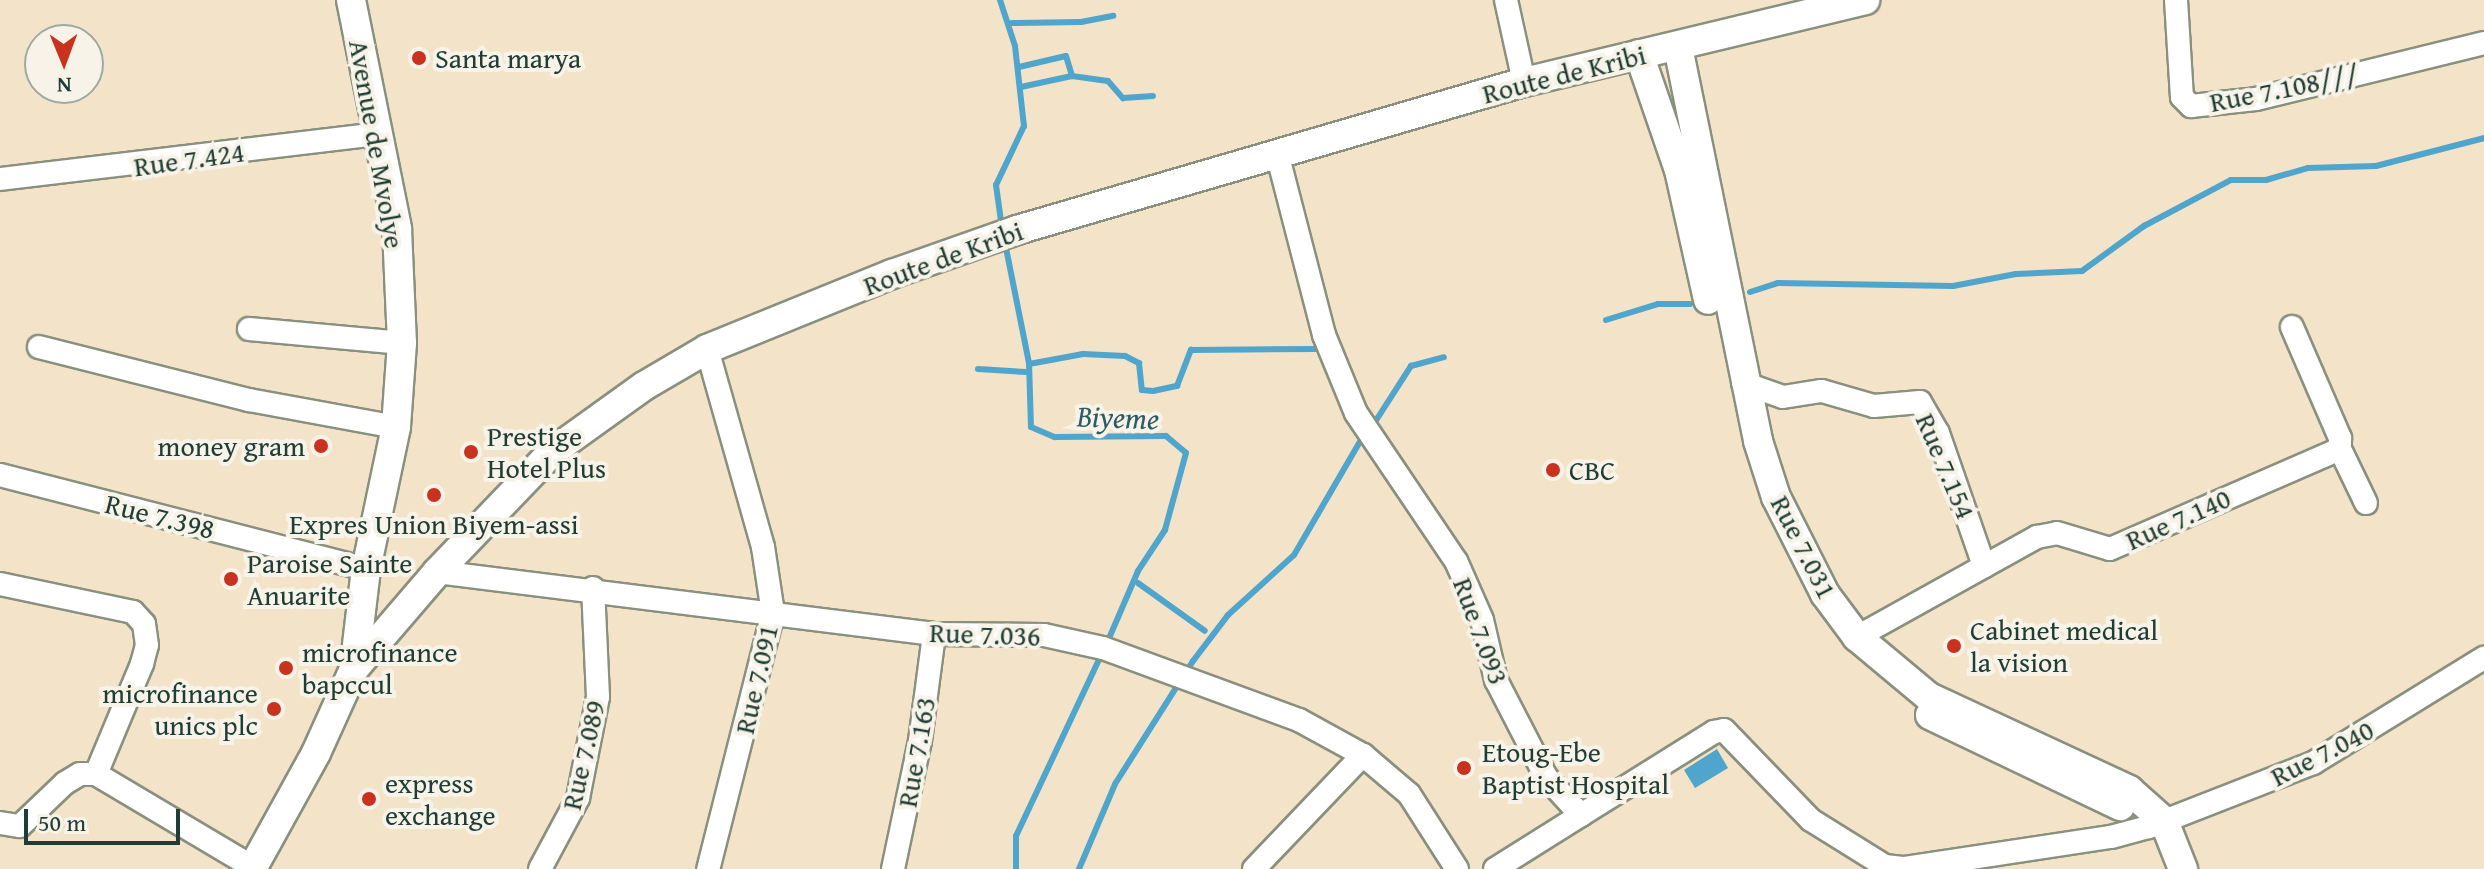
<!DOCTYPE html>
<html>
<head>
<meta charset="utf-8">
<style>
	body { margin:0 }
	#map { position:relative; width:2484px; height:869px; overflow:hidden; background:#f3e3c9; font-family:"Gentium Book Plus",serif }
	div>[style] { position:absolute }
	.water>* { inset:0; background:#4fa5cc }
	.stream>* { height:6px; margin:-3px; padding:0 3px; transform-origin:3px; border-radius:3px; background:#4fa5cc }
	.roads { filter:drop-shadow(2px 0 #89907e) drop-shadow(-2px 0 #89907e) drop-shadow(0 2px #89907e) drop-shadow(0 -2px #89907e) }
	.minor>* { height:22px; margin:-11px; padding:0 11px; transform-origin:11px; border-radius:11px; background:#fff }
	.major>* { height:28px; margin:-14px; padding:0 14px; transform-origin:14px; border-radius:14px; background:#fff }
	.dots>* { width:22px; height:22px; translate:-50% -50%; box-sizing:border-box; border:4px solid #f7f3e8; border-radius:50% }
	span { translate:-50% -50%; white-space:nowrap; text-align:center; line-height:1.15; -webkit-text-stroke:8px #f7f3e8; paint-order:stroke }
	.poi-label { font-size:28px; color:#1f3d34 }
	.left { translate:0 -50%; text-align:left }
	.right { translate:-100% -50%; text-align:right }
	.street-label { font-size:28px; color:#1f3d34 }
	.water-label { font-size:30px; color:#2d5c62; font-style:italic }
	.north { position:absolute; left:24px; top:24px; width:80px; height:80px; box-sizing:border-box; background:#f7f3e8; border:2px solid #a1aaa0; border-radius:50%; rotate:179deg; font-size:22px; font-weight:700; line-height:32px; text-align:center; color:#1f3d34 }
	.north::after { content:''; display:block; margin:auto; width:28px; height:36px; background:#c8321e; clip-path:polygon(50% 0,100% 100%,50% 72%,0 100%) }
	.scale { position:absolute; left:24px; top:809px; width:156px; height:36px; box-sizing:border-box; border:4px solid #1f3d34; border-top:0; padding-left:10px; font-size:24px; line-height:28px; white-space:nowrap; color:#1f3d34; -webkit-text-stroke:6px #f7f3e8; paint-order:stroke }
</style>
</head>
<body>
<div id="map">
	<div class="water">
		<i style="clip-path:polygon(1717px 749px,1728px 768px,1695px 788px,1684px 770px)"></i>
	</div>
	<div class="stream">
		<i style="left:1000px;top:0;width:48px;rotate:71.9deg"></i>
		<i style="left:1015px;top:46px;width:81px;rotate:83.6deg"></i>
		<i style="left:1024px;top:126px;width:65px;rotate:115.4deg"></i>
		<i style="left:996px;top:185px;width:43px;rotate:82.1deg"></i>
		<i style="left:1012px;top:23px;width:69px;rotate:-0.8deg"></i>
		<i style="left:1081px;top:22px;width:33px;rotate:-11deg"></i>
		<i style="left:1019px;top:67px;width:48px;rotate:-13.2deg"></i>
		<i style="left:1066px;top:56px;width:21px;rotate:73deg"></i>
		<i style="left:1021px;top:87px;width:52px;rotate:-12.2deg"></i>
		<i style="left:1072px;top:76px;width:36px;rotate:8deg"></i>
		<i style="left:1108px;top:81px;width:23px;rotate:49deg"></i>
		<i style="left:1123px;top:98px;width:30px;rotate:-4deg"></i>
		<i style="left:1005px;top:243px;width:122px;rotate:78.7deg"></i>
		<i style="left:1029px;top:363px;width:64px;rotate:88.2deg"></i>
		<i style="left:1031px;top:427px;width:26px;rotate:23deg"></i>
		<i style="left:1055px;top:437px;width:111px;rotate:-0.5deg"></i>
		<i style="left:1166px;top:436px;width:26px;rotate:40deg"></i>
		<i style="left:1186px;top:453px;width:80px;rotate:105.3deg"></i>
		<i style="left:1165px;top:530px;width:49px;rotate:123.4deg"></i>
		<i style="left:1138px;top:571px;width:78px;rotate:113.3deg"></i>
		<i style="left:1750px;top:292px;width:29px;rotate:-18deg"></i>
		<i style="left:1778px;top:283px;width:175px;rotate:1deg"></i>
		<i style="left:1953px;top:286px;width:64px;rotate:-10.8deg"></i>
		<i style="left:2016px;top:274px;width:66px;rotate:-2.6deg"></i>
		<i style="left:2082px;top:271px;width:77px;rotate:-36deg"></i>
		<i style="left:2144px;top:226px;width:98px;rotate:-27.9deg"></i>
		<i style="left:2231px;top:180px;width:35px"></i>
		<i style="left:2266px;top:180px;width:44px;rotate:-15.9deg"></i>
		<i style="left:2308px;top:168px;width:68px;rotate:-1.7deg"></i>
		<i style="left:2376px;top:166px;width:112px;rotate:-14.5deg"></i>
		<i style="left:1606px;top:320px;width:54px;rotate:-17.1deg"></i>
		<i style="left:1658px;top:304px;width:32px"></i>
		<i style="left:1029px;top:364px;width:55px;rotate:-10.5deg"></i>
		<i style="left:1083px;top:354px;width:42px;rotate:2.7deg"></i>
		<i style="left:1125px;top:356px;width:16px;rotate:27deg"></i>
		<i style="left:1139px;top:363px;width:27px;rotate:84deg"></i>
		<i style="left:1142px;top:390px;width:11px;rotate:5deg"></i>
		<i style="left:1153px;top:391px;width:25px;rotate:-12deg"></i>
		<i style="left:1177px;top:386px;width:39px;rotate:-69deg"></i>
		<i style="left:1191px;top:350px;width:124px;rotate:-0.5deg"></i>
		<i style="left:978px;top:369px;width:48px;rotate:3.6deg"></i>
		<i style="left:1375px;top:422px;width:67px;rotate:-57.3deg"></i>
		<i style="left:1411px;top:366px;width:34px;rotate:-15deg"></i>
		<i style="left:1138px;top:583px;width:82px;rotate:35.6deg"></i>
		<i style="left:1016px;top:869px;width:33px;rotate:-90deg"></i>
		<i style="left:1016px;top:836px;width:202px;rotate:-64.8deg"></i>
		<i style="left:1079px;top:869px;width:92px;rotate:-67deg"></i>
		<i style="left:1115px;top:784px;width:146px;rotate:-57.6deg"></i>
		<i style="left:1193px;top:661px;width:58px;rotate:-52.7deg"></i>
		<i style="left:1228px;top:615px;width:89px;rotate:-42.3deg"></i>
		<i style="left:1294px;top:555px;width:135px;rotate:-59.8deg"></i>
	</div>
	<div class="roads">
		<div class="minor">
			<i style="left:1506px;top:0;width:84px;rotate:77.6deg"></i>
			<i style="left:2176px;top:0;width:97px;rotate:86.5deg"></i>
			<i style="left:2182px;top:97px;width:13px;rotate:45deg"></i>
			<i style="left:2191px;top:106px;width:65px;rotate:-6.1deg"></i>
			<i style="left:2256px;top:99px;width:235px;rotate:-13.8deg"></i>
			<i style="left:1277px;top:153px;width:188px;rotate:75.5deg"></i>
			<i style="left:1324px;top:335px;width:84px;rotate:67.7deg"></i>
			<i style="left:1356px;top:413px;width:179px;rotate:56deg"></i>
			<i style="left:1456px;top:561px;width:64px;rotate:66.2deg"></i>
			<i style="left:1482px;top:620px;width:62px;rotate:76.9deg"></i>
			<i style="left:1496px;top:680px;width:109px;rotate:62.7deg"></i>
			<i style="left:1546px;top:777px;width:52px;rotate:47.4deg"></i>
			<i style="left:1581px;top:815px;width:157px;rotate:-32deg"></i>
			<i style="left:1714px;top:732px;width:10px;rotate:-11deg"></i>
			<i style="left:1724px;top:730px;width:125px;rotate:46deg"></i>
			<i style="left:1811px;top:820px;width:87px;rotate:31.9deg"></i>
			<i style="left:1885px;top:866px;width:20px;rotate:6deg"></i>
			<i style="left:1905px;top:868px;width:208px;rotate:-8.6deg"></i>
			<i style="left:2111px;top:837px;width:39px;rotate:-15deg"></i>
			<i style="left:2149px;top:827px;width:176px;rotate:-21.3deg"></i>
			<i style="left:2313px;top:763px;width:201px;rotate:-31.6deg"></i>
			<i style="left:0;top:179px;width:381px;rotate:-6.8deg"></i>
			<i style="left:249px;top:329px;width:154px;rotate:5.2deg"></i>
			<i style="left:39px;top:347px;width:217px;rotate:14.2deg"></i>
			<i style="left:249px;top:400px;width:149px;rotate:10.4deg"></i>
			<i style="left:707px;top:349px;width:206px;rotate:74.2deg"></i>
			<i style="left:763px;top:547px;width:67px;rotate:81.4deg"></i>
			<i style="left:773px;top:613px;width:264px;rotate:104.2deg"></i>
			<i style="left:1743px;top:383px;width:42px;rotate:19.3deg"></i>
			<i style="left:1783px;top:397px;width:39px;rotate:-9deg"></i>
			<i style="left:1822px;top:391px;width:54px;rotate:16.1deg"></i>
			<i style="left:1874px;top:406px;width:46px;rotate:-5deg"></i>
			<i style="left:1920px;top:402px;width:36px;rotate:60deg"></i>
			<i style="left:1938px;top:433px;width:141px;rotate:70.9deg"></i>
			<i style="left:2340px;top:449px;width:60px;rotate:64.3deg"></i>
			<i style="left:0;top:475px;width:378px;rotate:14.4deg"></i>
			<i style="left:437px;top:572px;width:501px;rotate:7.11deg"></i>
			<i style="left:934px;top:634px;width:110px;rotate:0.5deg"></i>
			<i style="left:1044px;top:635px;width:60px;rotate:12.4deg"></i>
			<i style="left:1103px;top:648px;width:209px;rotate:20.2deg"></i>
			<i style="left:1299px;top:720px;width:73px;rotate:28.7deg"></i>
			<i style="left:1363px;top:755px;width:60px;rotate:40.3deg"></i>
			<i style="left:1409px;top:794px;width:89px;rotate:57.4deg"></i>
			<i style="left:0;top:584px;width:136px;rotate:11.9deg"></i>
			<i style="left:133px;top:612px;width:16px;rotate:47deg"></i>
			<i style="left:144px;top:624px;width:21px;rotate:82deg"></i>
			<i style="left:147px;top:645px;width:20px;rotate:105deg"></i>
			<i style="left:142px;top:664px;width:119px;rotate:112.7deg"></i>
			<i style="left:1857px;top:637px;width:206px;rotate:-29.1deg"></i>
			<i style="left:2037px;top:537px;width:20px;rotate:-11deg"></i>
			<i style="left:2057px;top:533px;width:55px;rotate:16.8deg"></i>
			<i style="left:2110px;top:549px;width:251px;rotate:-23.5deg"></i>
			<i style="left:2340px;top:449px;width:11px;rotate:-90deg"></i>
			<i style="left:2340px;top:438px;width:121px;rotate:-113.4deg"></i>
			<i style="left:0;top:823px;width:20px;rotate:9deg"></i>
			<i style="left:20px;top:826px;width:62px;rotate:-43.7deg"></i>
			<i style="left:65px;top:783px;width:17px;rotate:-31deg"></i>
			<i style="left:80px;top:774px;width:16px"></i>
			<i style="left:96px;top:774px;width:186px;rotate:30.7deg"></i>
			<i style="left:540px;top:869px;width:81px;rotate:-61.8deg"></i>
			<i style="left:578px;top:798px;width:103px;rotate:-78.8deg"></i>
			<i style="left:598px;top:697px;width:109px;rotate:-92.6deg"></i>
			<i style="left:893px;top:869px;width:131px;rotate:-78.1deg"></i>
			<i style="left:920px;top:741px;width:108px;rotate:-82.5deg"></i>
			<i style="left:1254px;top:869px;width:158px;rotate:-46.3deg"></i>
			<i style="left:1495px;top:869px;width:102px;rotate:-32.1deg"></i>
		</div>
		<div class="major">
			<i style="left:351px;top:0;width:234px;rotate:78.6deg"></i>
			<i style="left:397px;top:229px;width:114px;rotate:87.5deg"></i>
			<i style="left:402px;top:343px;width:84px;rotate:94.1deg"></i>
			<i style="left:396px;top:427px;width:145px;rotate:101.9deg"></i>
			<i style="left:366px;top:569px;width:101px;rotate:96.8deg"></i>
			<i style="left:1678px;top:47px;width:402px;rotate:78.5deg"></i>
			<i style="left:1758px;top:441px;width:59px;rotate:72.2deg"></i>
			<i style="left:1776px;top:497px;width:109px;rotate:63.2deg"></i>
			<i style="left:1825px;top:594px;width:54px;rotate:53.3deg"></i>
			<i style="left:1857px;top:637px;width:94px;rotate:39.8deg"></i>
			<i style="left:1929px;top:697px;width:221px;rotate:24.9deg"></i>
			<i style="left:2129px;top:790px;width:47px;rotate:41.5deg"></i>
			<i style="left:2164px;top:821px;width:52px;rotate:68.4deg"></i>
			<i style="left:1639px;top:54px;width:123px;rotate:71deg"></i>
			<i style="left:1679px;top:170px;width:133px;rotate:77.4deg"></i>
			<i style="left:1930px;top:715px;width:211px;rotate:25.6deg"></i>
			<i style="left:252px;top:869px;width:132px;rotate:-61.1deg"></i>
			<i style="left:316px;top:753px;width:92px;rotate:-65.7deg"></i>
			<i style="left:354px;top:669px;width:128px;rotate:-49.4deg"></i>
			<i style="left:437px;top:572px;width:166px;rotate:-46.2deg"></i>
			<i style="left:552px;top:452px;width:113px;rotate:-35.7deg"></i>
			<i style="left:644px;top:386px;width:73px;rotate:-30.4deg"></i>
			<i style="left:707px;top:349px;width:200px;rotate:-22.1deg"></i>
			<i style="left:892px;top:274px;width:133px;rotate:-19.4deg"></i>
			<i style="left:1017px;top:230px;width:528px;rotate:-16.27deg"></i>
			<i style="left:1524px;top:82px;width:351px;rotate:-13.5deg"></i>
		</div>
	</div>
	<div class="dots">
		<i style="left:419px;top:58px;background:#c8321e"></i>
		<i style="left:321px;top:446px;background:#c8321e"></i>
		<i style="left:471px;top:452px;background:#c8321e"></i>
		<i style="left:1553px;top:470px;background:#c8321e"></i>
		<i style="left:434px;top:495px;background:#c8321e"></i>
		<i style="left:231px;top:579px;background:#c8321e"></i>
		<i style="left:1954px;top:646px;background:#c8321e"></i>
		<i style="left:286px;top:668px;background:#c8321e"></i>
		<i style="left:274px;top:709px;background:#c8321e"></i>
		<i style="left:1464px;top:768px;background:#c8321e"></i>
		<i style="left:369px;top:799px;background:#c8321e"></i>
	</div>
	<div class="poi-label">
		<span class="left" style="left:435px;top:58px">Santa marya</span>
		<span class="left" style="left:487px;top:452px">Prestige<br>Hotel Plus</span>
		<span class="right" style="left:305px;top:446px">money gram</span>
		<span class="left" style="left:1569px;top:470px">CBC</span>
		<span style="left:434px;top:524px">Expres Union Biyem-assi</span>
		<span class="left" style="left:247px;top:579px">Paroise Sainte<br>Anuarite</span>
		<span class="left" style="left:1970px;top:646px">Cabinet medical<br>la vision</span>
		<span class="left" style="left:302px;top:668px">microfinance<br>bapccul</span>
		<span class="right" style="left:258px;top:709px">microfinance<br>unics plc</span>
		<span class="left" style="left:1482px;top:768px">Etoug-Ebe<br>Baptist Hospital</span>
		<span class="left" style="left:385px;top:799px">express<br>exchange</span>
	</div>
	<div class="street-label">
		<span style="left:1564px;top:74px;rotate:-14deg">Route de Kribi</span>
		<span style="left:2284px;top:88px;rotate:-11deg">Rue 7.108///</span>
		<span style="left:377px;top:144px;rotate:80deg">Avenue de Mvolye</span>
		<span style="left:189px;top:159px;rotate:-8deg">Rue 7.424</span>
		<span style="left:943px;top:258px;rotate:-20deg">Route de Kribi</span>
		<span style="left:1946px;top:466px;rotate:67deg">Rue 7.154</span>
		<span style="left:160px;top:516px;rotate:14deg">Rue 7.398</span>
		<span style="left:2178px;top:519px;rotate:-24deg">Rue 7.140</span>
		<span style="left:1804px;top:547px;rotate:63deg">Rue 7.031</span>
		<span style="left:1481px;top:631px;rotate:70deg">Rue 7.093</span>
		<span style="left:985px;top:634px;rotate:2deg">Rue 7.036</span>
		<span style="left:756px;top:679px;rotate:-77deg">Rue 7.091</span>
		<span style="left:916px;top:752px;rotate:-80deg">Rue 7.163</span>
		<span style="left:2322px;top:753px;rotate:-27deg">Rue 7.040</span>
		<span style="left:583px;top:755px;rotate:-77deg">Rue 7.089</span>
	</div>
	<div class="water-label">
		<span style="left:1118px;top:417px;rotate:2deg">Biyeme</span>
	</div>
	<div class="north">N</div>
	<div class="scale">50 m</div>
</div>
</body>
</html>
